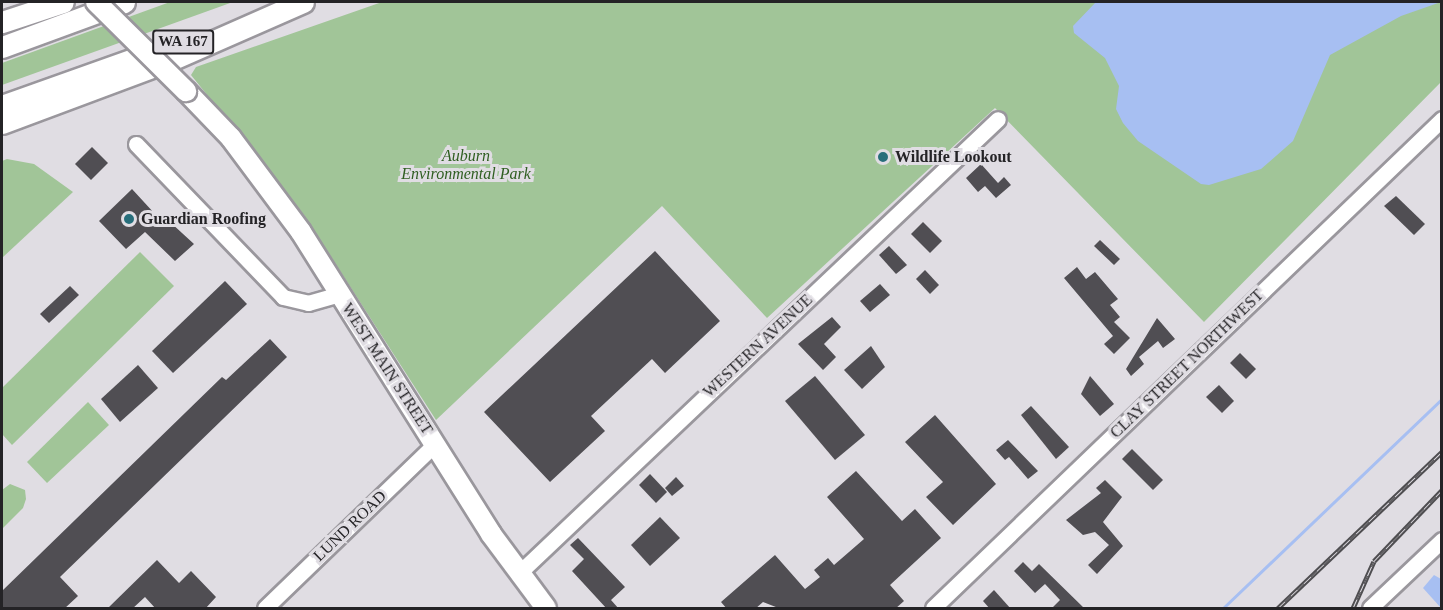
<!DOCTYPE html>
<html>
<head>
<meta charset="utf-8">
<style>
	body { margin:0 }
	#map { position:relative; width:1443px; height:610px; overflow:hidden; background:#e0dde3; font-family:"Times New Roman",serif }
	div>[style] { position:absolute }
	.green>* { inset:0; background:#a1c598 }
	.water>* { inset:0; background:#a7bff2 }
	.stream>* { height:3px; margin:-1.5px; padding:0 1.5px; transform-origin:1.5px; border-radius:1.5px; background:#a7bff2 }
	.building>* { inset:0; background:#504e53 }
	.roads { filter:drop-shadow(2px 0 #9a979d) drop-shadow(-2px 0 #9a979d) drop-shadow(0 2px #9a979d) drop-shadow(0 -2px #9a979d) }
	.minor>* { height:15px; margin:-7.5px; padding:0 7.5px; transform-origin:7.5px; border-radius:7.5px; background:#fff }
	.major>* { height:20px; margin:-10px; padding:0 10px; transform-origin:10px; border-radius:10px; background:#fff }
	.highway>* { height:21px; margin:-10.5px; padding:0 10.5px; transform-origin:10.5px; border-radius:10.5px; background:#fff }
	.rail>* { height:5px; margin-top:-2.5px; transform-origin:0; background:repeating-linear-gradient(90deg,#e0dde3 0 9px,#4f4e51 0 18px); box-sizing:border-box; border-block:2px solid #4f4e51 }
	.bridges { filter:drop-shadow(2px 0 #9a979d) drop-shadow(-2px 0 #9a979d) drop-shadow(0 2px #9a979d) drop-shadow(0 -2px #9a979d) }
	.major-bridge>* { height:20px; margin:-10px; padding:0 10px; transform-origin:10px; border-radius:10px; background:#fff }
	.dots>* { width:16px; height:16px; translate:-50% -50%; box-sizing:border-box; border:3px solid #e0dde3; border-radius:50% }
	span { translate:-50% -50%; white-space:nowrap; text-align:center; line-height:1.15; -webkit-text-stroke:6px #e0dde3; paint-order:stroke }
	.shield-label span { padding:2px 4px; background:#e0dde3; border:2px solid; border-radius:4px; -webkit-text-stroke-width:0 }
	.shield-label { font-size:15px; color:#242326; font-weight:700 }
	.park-label { font-size:16px; color:#2e5e20; font-style:italic }
	.poi-label { font-size:16px; color:#242326; font-weight:700 }
	.left { translate:0 -50%; text-align:left }
	.street-label { font-size:16px; color:#242326 }
	.frame { position:absolute; inset:0; border:3px solid #242326; pointer-events:none }
</style>
</head>
<body>
<div id="map">
	<div class="green">
		<i style="clip-path:polygon(170px 2px,233px 2px,2px 85px,2px 63px)"></i>
		<i style="clip-path:polygon(382px 2px,1441px 2px,1441px 82px,1204px 322px,995px 108px,767px 318px,662px 206px,436px 420px,304px 215px,191px 75px,196px 67px)"></i>
		<i style="clip-path:polygon(7px 159px,34px 164px,73px 192px,2px 258px,2px 161px)"></i>
		<i style="clip-path:polygon(140px 252px,174px 286px,12px 445px,2px 434px,2px 388px)"></i>
		<i style="clip-path:polygon(88px 402px,109px 425px,47px 483px,27px 462px)"></i>
		<i style="clip-path:polygon(10px 484px,25px 490px,26px 499px,23px 508px,2px 529px,2px 490px)"></i>
	</div>
	<div class="water">
		<i style="clip-path:polygon(1096px 2px,1441px 2px,1401px 16px,1330px 55px,1293px 141px,1261px 169px,1209px 185px,1201px 184px,1138px 141px,1123px 123px,1116px 109px,1119px 86px,1105px 58px,1074px 33px,1073px 26px)"></i>
		<i style="clip-path:polygon(1434px 575px,1441px 579px,1441px 608px,1423px 588px)"></i>
	</div>
	<div class="stream">
		<i style="left:1223px;top:608px;width:303px;rotate:-43.7deg"></i>
	</div>
	<div class="building">
		<i style="clip-path:polygon(92px 147px,108px 163px,91px 180px,75px 164px)"></i>
		<i style="clip-path:polygon(981px 164px,998px 183px,1004px 177px,1011px 185px,996px 198px,985px 186px,978px 192px,966px 178px)"></i>
		<i style="clip-path:polygon(132px 189px,166px 226px,170px 222px,194px 244px,175px 261px,145px 232px,126px 249px,99px 221px)"></i>
		<i style="clip-path:polygon(1396px 196px,1425px 224px,1414px 235px,1384px 206px)"></i>
		<i style="clip-path:polygon(923px 222px,942px 241px,930px 253px,911px 234px)"></i>
		<i style="clip-path:polygon(1100px 240px,1120px 259px,1114px 265px,1094px 246px)"></i>
		<i style="clip-path:polygon(889px 246px,907px 265px,896px 274px,879px 255px)"></i>
		<i style="clip-path:polygon(655px 251px,720px 321px,665px 373px,652px 359px,591px 416px,605px 431px,550px 482px,484px 412px)"></i>
		<i style="clip-path:polygon(1077px 267px,1086px 279px,1095px 272px,1118px 299px,1110px 305px,1120px 317px,1114px 322px,1130px 338px,1114px 354px,1104px 344px,1113px 336px,1064px 278px)"></i>
		<i style="clip-path:polygon(925px 270px,939px 285px,930px 294px,916px 279px)"></i>
		<i style="clip-path:polygon(225px 281px,247px 304px,173px 373px,152px 351px)"></i>
		<i style="clip-path:polygon(880px 284px,890px 295px,870px 312px,860px 301px)"></i>
		<i style="clip-path:polygon(70px 286px,79px 295px,49px 323px,40px 314px)"></i>
		<i style="clip-path:polygon(832px 317px,841px 327px,824px 344px,836px 357px,823px 370px,798px 344px)"></i>
		<i style="clip-path:polygon(1157px 318px,1175px 339px,1163px 348px,1158px 341px,1139px 357px,1144px 364px,1131px 376px,1126px 369px)"></i>
		<i style="clip-path:polygon(270px 339px,287px 357px,60px 577px,78px 596px,64px 609px,2px 609px,2px 591px,222px 377px,226px 380px)"></i>
		<i style="clip-path:polygon(871px 346px,885px 367px,862px 389px,844px 370px)"></i>
		<i style="clip-path:polygon(1240px 353px,1256px 369px,1246px 379px,1230px 363px)"></i>
		<i style="clip-path:polygon(138px 365px,158px 388px,120px 422px,101px 399px)"></i>
		<i style="clip-path:polygon(815px 376px,865px 435px,835px 460px,785px 401px)"></i>
		<i style="clip-path:polygon(1090px 376px,1114px 404px,1100px 416px,1081px 394px)"></i>
		<i style="clip-path:polygon(1219px 385px,1234px 401px,1222px 413px,1206px 397px)"></i>
		<i style="clip-path:polygon(1031px 406px,1069px 447px,1056px 459px,1021px 415px)"></i>
		<i style="clip-path:polygon(935px 415px,996px 484px,953px 525px,926px 497px,943px 482px,905px 442px)"></i>
		<i style="clip-path:polygon(1008px 440px,1038px 471px,1028px 479px,1009px 457px,1005px 460px,996px 450px)"></i>
		<i style="clip-path:polygon(1132px 449px,1163px 480px,1153px 490px,1122px 459px)"></i>
		<i style="clip-path:polygon(856px 471px,902px 521px,915px 509px,941px 538px,890px 585px,904px 601px,895px 609px,781px 609px,763px 602px,755px 609px,727px 609px,721px 602px,775px 555px,805px 589px,820px 577px,814px 570px,828px 558px,834px 565px,864px 539px,827px 497px)"></i>
		<i style="clip-path:polygon(650px 474px,667px 492px,656px 503px,639px 485px)"></i>
		<i style="clip-path:polygon(676px 477px,684px 486px,672px 496px,665px 488px)"></i>
		<i style="clip-path:polygon(1105px 480px,1122px 497px,1103px 522px,1123px 546px,1097px 574px,1088px 565px,1109px 545px,1095px 532px,1083px 535px,1066px 520px,1101px 493px,1096px 488px)"></i>
		<i style="clip-path:polygon(660px 517px,680px 538px,650px 566px,631px 545px)"></i>
		<i style="clip-path:polygon(578px 538px,625px 587px,611px 600px,619px 609px,607px 609px,572px 571px,584px 559px,570px 545px)"></i>
		<i style="clip-path:polygon(157px 560px,179px 583px,191px 571px,216px 597px,205px 609px,156px 609px,145px 597px,132px 609px,107px 609px)"></i>
		<i style="clip-path:polygon(1023px 562px,1032px 571px,1039px 564px,1085px 609px,1051px 609px,1060px 600px,1045px 584px,1035px 593px,1014px 571px)"></i>
		<i style="clip-path:polygon(994px 590px,1011px 609px,990px 609px,983px 601px)"></i>
	</div>
	<div class="roads">
		<div class="minor">
			<i style="left:136px;top:144px;width:212px;rotate:46.1deg"></i>
			<i style="left:283px;top:297px;width:26px;rotate:13deg"></i>
			<i style="left:308px;top:303px;width:32px;rotate:-16deg"></i>
			<i style="left:518px;top:574px;width:661px;rotate:-43.47deg"></i>
			<i style="left:265px;top:608px;width:236px;rotate:-44deg"></i>
			<i style="left:933px;top:608px;width:706px;rotate:-43.85deg"></i>
			<i style="left:1370px;top:608px;width:99px;rotate:-43.4deg"></i>
		</div>
		<div class="major">
			<i style="left:186px;top:91px;width:65px;rotate:46.2deg"></i>
			<i style="left:231px;top:138px;width:117px;rotate:53.3deg"></i>
			<i style="left:301px;top:232px;width:357px;rotate:57.8deg"></i>
			<i style="left:491px;top:534px;width:92px;rotate:53.4deg"></i>
		</div>
		<div class="highway">
			<i style="left:2px;top:22px;width:64px;rotate:-18.2deg"></i>
			<i style="left:2px;top:47px;width:130px;rotate:-20.2deg"></i>
			<i style="left:2px;top:106px;width:155px;rotate:-19.6deg"></i>
			<i style="left:2px;top:123px;width:183px;rotate:-20.5deg"></i>
			<i style="left:173px;top:59px;width:142px;rotate:-23.7deg"></i>
		</div>
	</div>
	<div class="rail">
		<i style="left:1278px;top:608px;width:226px;rotate:-43.6deg"></i>
		<i style="left:1353px;top:608px;width:51px;rotate:-65.9deg"></i>
		<i style="left:1374px;top:561px;width:98px;rotate:-46.2deg"></i>
	</div>
	<div class="bridges">
		<div class="major-bridge">
			<i style="left:96px;top:2px;width:127px;rotate:44.7deg"></i>
		</div>
	</div>
	<div class="dots">
		<i style="left:883px;top:157px;background:#276e7b"></i>
		<i style="left:129px;top:219px;background:#276e7b"></i>
	</div>
	<div class="shield-label">
		<span style="left:183px;top:42px">WA 167</span>
	</div>
	<div class="park-label">
		<span style="left:466px;top:165px">Auburn<br>Environmental Park</span>
	</div>
	<div class="poi-label">
		<span class="left" style="left:895px;top:157px">Wildlife Lookout</span>
		<span class="left" style="left:141px;top:219px">Guardian Roofing</span>
	</div>
	<div class="street-label">
		<span style="left:758px;top:346px;rotate:-43deg">WESTERN AVENUE</span>
		<span style="left:1187px;top:364px;rotate:-44deg">CLAY STREET NORTHWEST</span>
		<span style="left:387px;top:369px;rotate:57deg">WEST MAIN STREET</span>
		<span style="left:350px;top:526px;rotate:-44deg">LUND ROAD</span>
	</div>
	<div class="frame"></div>
</div>
</body>
</html>
